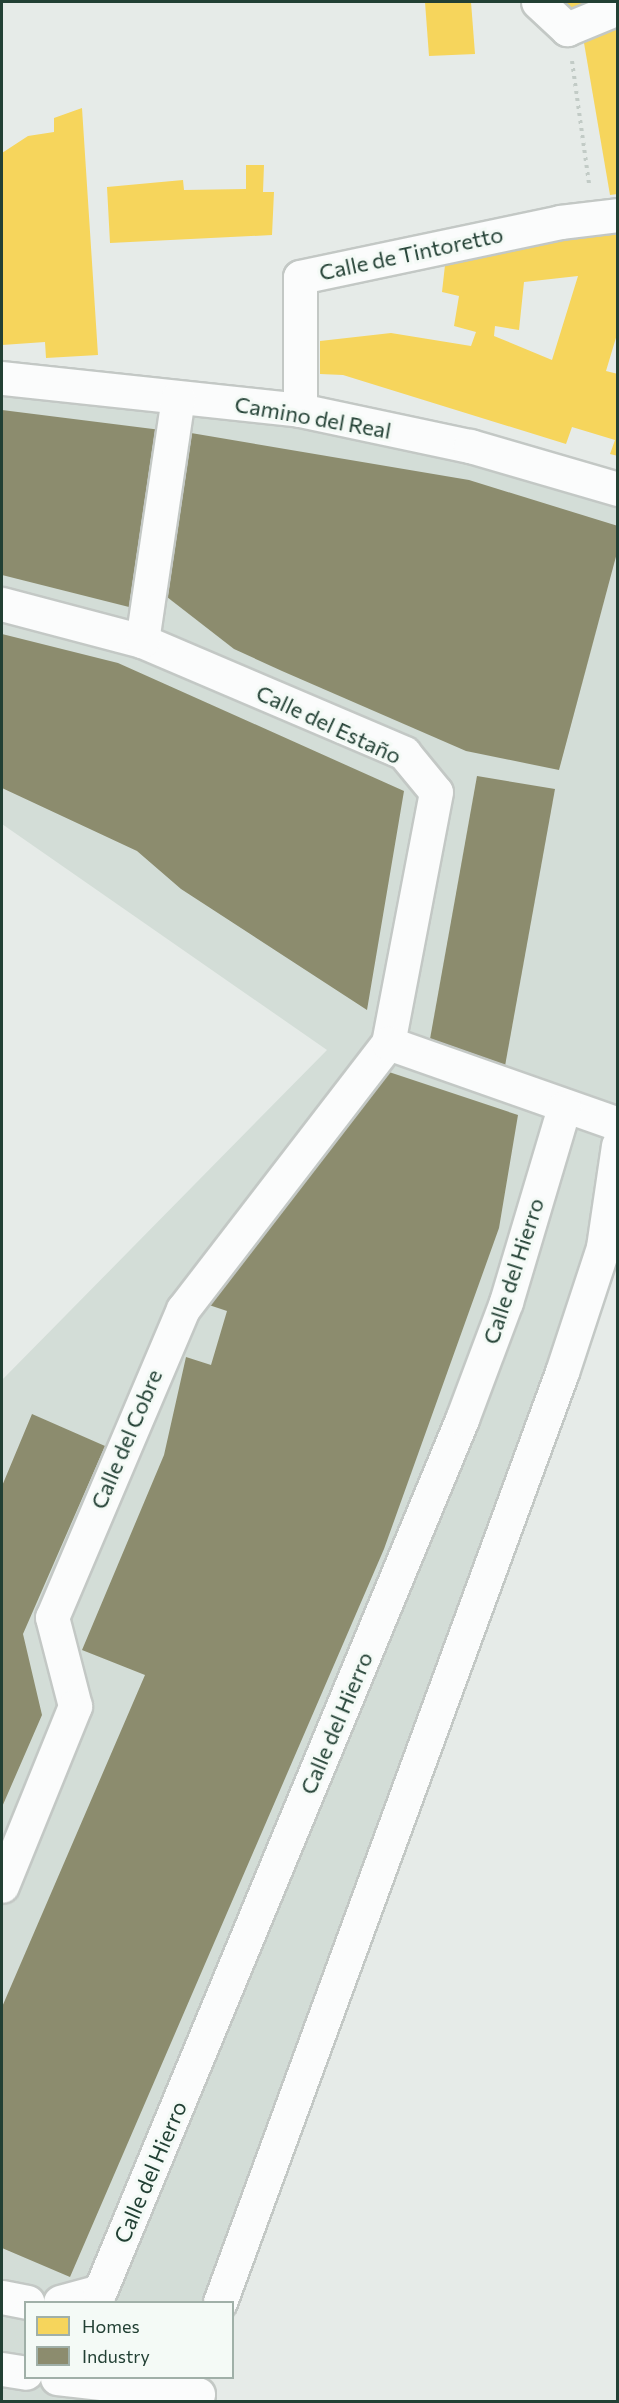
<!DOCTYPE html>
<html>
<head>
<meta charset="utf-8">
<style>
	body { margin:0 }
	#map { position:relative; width:619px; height:2403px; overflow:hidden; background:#e6ebe8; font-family:Commissioner,sans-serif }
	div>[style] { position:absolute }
	.built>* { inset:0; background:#d3ddd7 }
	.homes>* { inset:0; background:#f6d55c }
	.industry>* { inset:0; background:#8c8c6e }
	.path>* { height:4px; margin-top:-2px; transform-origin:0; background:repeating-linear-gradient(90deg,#c2cbc6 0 3px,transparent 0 7.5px) }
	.roads { filter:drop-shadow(2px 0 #c3c8c5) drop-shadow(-2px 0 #c3c8c5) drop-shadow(0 2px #c3c8c5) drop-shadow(0 -2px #c3c8c5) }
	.minor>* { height:33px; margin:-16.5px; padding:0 16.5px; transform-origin:16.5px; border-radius:16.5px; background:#fbfcfc }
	span { translate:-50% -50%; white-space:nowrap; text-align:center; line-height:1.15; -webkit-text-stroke:6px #f4faf6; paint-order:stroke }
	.street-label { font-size:22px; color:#224034 }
	.frame { position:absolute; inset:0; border:3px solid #224034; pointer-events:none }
	.legend { position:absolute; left:24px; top:2301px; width:210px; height:78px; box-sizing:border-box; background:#f4faf6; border:2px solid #a0b0a8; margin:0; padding:8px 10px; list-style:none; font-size:18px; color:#224034 }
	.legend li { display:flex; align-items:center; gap:12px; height:30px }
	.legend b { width:30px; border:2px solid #a0b0a8 }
</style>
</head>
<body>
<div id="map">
	<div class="built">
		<i style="clip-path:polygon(2px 378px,178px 398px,617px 489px,618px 1145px,603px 1247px,220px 2302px,26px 2302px,26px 2378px,202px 2378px,198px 2394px,109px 2385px,92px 2401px,2px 2401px,2px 1380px,327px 1050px,2px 824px)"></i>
	</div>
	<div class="homes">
		<i style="clip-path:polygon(425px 2px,471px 2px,475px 54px,429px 56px)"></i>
		<i style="clip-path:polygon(562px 2px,603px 2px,571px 17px)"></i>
		<i style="clip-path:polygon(618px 24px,618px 194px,610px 195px,583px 37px)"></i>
		<i style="clip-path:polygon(82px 108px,98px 355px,46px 358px,45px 342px,2px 345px,2px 153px,28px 136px,54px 132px,54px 118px)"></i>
		<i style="clip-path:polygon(246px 165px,264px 165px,263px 192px,274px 192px,272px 235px,110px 243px,107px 187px,183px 180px,184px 190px,246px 189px)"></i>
		<i style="clip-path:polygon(evenodd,618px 230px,618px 331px,606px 371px,618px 374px,618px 456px,610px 454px,615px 440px,572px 427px,566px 444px,343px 375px,320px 374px,320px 341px,391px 333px,471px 346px,476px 332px,454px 326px,459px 296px,442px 292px,446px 256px,618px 230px,578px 276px,552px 360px,494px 336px,495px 326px,519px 330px,524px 282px,578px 276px)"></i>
	</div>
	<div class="industry">
		<i style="clip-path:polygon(2px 410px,161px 430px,133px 608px,2px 575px)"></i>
		<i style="clip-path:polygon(191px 433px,469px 480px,618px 526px,618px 549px,559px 770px,466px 751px,282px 671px,234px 649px,167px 597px)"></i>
		<i style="clip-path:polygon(2px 634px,118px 663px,404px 791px,367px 1010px,181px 889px,137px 851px,2px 788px)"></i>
		<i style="clip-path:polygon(477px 776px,555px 789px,505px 1066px,430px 1039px)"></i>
		<i style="clip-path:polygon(386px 1071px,518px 1115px,499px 1228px,384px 1549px,70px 2277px,2px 2248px,2px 2007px,145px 1675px,82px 1650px,164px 1455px,186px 1357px,211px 1365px,227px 1311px,209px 1305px)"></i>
		<i style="clip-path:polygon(32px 1414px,105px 1446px,23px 1634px,42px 1715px,2px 1807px,2px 1486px)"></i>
	</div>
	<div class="path">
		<i style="left:572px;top:61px;width:124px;rotate:82.1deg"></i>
	</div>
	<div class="roads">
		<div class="minor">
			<i style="left:538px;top:2px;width:40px;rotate:43deg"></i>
			<i style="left:567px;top:29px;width:55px;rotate:-22.4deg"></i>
			<i style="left:2px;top:378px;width:300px;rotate:6.1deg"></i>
			<i style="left:300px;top:410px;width:174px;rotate:12deg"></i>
			<i style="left:470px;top:446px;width:154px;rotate:16.2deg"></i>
			<i style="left:300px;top:410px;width:133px;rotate:-90deg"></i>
			<i style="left:300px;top:277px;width:266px;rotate:-11.9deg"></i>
			<i style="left:560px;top:222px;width:58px;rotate:-6.9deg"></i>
			<i style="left:2px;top:604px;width:145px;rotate:14.8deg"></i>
			<i style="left:142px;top:641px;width:285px;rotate:23.1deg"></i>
			<i style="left:404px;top:753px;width:50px;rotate:50.6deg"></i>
			<i style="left:436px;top:792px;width:256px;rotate:100.8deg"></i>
			<i style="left:388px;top:1043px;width:336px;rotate:127.6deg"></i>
			<i style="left:183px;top:1309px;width:335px;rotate:113deg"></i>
			<i style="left:52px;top:1617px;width:92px;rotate:75.5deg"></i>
			<i style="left:75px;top:1706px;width:194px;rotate:112.1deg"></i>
			<i style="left:142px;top:641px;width:246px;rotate:-81.6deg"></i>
			<i style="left:388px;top:1043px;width:244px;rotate:19.4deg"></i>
			<i style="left:2px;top:2297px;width:26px;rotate:11deg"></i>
			<i style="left:60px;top:2302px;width:41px;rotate:-15.4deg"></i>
			<i style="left:100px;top:2291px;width:944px;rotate:-67.45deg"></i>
			<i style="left:462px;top:1419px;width:125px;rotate:-69.4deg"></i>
			<i style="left:506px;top:1302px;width:203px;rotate:-73.4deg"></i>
			<i style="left:220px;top:2302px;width:991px;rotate:-69.81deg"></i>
			<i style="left:562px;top:1372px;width:132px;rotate:-71.8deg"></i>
			<i style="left:603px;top:1247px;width:103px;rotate:-81.6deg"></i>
			<i style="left:2px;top:2369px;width:24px;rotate:9deg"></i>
			<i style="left:57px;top:2378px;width:142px;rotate:6.5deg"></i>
		</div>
	</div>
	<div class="street-label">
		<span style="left:411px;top:253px;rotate:-12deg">Calle de Tintoretto</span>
		<span style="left:313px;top:417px;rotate:10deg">Camino del Real</span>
		<span style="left:329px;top:724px;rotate:25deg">Calle del Estaño</span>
		<span style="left:513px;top:1271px;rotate:-72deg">Calle del Hierro</span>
		<span style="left:126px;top:1439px;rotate:-67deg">Calle del Cobre</span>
		<span style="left:336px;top:1723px;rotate:-67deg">Calle del Hierro</span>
		<span style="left:150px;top:2172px;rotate:-67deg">Calle del Hierro</span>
	</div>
	<div class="frame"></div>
	<ul class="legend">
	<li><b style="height:16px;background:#f6d55c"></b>Homes</li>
	<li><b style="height:16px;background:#8c8c6e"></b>Industry</li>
	</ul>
</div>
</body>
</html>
